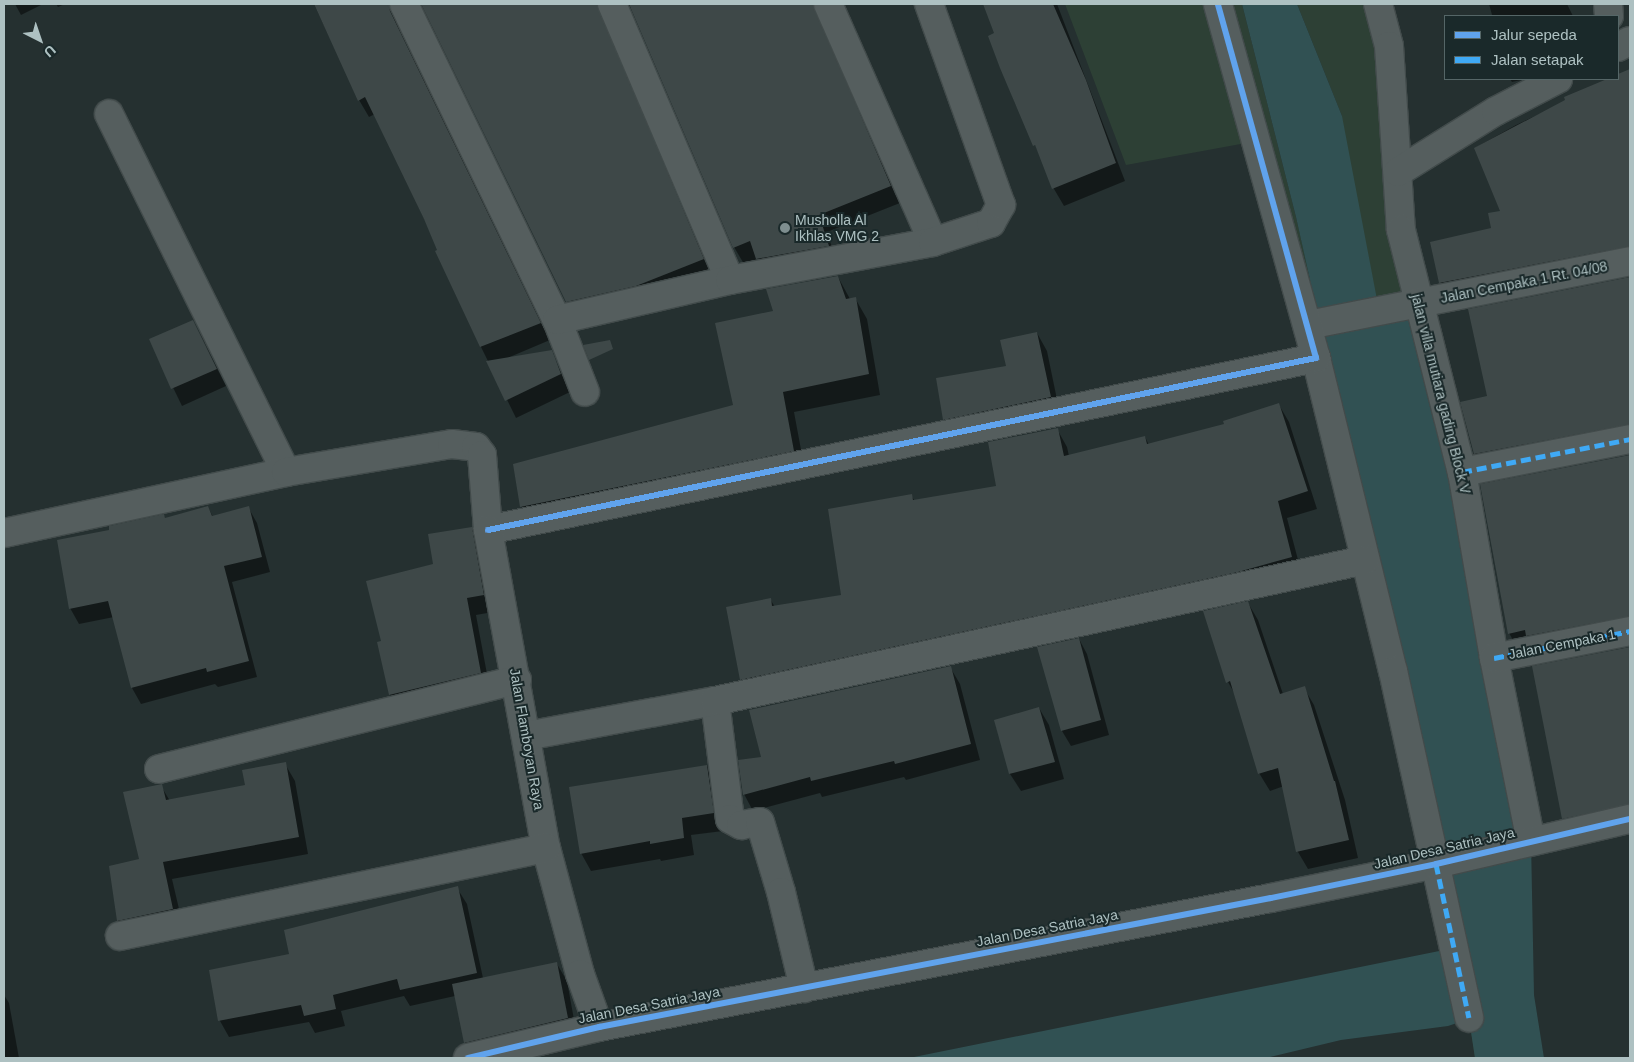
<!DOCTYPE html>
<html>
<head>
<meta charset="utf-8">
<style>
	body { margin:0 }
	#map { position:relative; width:1634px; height:1062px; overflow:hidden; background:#253030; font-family:Helvetica,sans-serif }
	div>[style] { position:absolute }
	.green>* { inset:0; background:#2d4035 }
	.water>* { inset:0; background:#315153 }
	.shadow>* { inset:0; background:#0007 }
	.building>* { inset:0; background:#3e4848 }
	.roads { filter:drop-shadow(1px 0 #424b4b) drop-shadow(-1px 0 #424b4b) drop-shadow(0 1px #424b4b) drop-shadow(0 -1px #424b4b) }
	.minor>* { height:28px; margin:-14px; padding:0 14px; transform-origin:14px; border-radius:14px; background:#555e5e }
	.tertiary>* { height:28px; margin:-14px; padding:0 14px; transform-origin:14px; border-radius:14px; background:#555e5e }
	.quiet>* { height:5px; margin-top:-2.5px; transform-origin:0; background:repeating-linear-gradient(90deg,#3fa9f5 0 10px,transparent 0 15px) }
	.cycleway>* { height:6px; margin:-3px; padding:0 3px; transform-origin:3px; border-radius:3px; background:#60a3ed }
	.dots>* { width:14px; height:14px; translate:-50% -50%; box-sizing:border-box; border:2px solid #1a292a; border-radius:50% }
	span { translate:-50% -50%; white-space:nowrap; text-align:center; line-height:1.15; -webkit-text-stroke:4px #1a292a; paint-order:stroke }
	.poi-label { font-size:14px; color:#aec1c2 }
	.left { translate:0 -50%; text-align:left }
	.street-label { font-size:14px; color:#aec1c2 }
	.frame { position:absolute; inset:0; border:5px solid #aec1c2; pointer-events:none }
	.legend { position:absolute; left:1444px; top:15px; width:175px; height:65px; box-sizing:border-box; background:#1a292a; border:1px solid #556667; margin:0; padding:6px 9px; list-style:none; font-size:15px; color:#aec1c2 }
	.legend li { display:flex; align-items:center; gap:10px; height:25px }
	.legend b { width:25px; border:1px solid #556667 }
	.north { position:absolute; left:15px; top:15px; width:50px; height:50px; -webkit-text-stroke:4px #1a292a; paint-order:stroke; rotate:139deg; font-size:14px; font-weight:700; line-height:20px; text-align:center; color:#aec1c2 }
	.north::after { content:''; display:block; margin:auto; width:18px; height:22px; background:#aec1c2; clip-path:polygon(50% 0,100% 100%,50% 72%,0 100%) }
</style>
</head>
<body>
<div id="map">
	<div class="green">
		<i style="clip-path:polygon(1065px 4px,1242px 4px,1296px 217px,1320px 322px,1342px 116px,1297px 4px,1378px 4px,1398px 172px,1543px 1058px,1475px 1058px,1469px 1018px,1257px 141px,1126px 165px)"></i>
	</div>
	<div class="water">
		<i style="clip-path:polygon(1242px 4px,1297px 4px,1342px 116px,1379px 310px,1418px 304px,1531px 841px,1534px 995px,1544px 1058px,1475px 1058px,1469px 1019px,1448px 1026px,1341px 1040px,1266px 1058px,909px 1058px,1454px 948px,1440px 863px,1296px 217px)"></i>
	</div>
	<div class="shadow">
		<i style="clip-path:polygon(15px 4px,43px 4px,21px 15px)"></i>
		<i style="clip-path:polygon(56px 4px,65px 4px,58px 7px)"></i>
		<i style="clip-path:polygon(314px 4px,823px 4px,823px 28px,900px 203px,827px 232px,837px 263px,767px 276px,757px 259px,744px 264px,734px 247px,632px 8px,624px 5px,606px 20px,607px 28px,713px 276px,577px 318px,423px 8px,416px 5px,397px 21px,399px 29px,550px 340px,505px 359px,551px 351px,570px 392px,516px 418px,481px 347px,439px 250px,375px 114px,369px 117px,359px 100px)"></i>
		<i style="clip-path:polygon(984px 4px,1057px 4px,1125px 181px,1064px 206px,1054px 189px,1025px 121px,1015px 103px,990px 36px,996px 34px)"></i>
		<i style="clip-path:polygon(1489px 4px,1567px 4px,1573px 16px,1489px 16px,1492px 15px)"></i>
		<i style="clip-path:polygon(1630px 71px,1630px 265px,1451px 300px,1440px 283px,1493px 229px,1502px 211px,1475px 148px,1516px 125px,1613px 79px,1618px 79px,1618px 77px)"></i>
		<i style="clip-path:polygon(1510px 79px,1526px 79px,1512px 82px)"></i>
		<i style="clip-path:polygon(838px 277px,850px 299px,855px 298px,867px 319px,880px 395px,794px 412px,805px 471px,534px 528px,522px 507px,515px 465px,734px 406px,774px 312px)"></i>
		<i style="clip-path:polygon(1630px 278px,1630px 443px,1485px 471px,1475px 453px,1488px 397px,1470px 310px)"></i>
		<i style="clip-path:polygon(193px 321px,226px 386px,182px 406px,150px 340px)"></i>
		<i style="clip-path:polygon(1037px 333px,1047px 351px,1060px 414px,954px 437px,944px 419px,1007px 367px)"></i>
		<i style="clip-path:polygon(1279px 405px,1289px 422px,1317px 509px,1287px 518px,1302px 575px,751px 697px,741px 679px,770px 599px,775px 607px,843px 596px,911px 496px,915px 501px,997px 487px,1057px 429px,1067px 447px,1069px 456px,1145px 437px,1149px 445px,1226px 425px)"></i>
		<i style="clip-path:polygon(1630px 456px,1630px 635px,1519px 651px,1509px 633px,1481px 485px)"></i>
		<i style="clip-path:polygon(208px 507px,213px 517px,248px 507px,257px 523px,270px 572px,232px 582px,257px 677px,218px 687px,215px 684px,141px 704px,132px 688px,114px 617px,79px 624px,70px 608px,111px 531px,164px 516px,166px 520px)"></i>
		<i style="clip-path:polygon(471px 528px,482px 546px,493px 612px,476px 615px,490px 690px,400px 712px,390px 695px,378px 643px,383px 642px,434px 565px)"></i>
		<i style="clip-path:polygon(1248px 603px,1258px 620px,1283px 694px,1304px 688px,1314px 705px,1345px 800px,1358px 858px,1308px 869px,1298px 852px,1284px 786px,1270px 791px,1259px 773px,1236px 696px,1228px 682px)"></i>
		<i style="clip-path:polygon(1079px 639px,1087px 654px,1109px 735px,1071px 746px,1062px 731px,1038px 648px)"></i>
		<i style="clip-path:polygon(1630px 648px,1630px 824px,1574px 836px,1563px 818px,1534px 667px)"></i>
		<i style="clip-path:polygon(950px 667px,960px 684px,980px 760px,906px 780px,904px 777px,822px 797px,820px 793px,753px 811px,744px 794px,763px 758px)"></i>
		<i style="clip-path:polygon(1039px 708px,1049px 725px,1064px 779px,1021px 791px,1010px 774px,995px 721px)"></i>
		<i style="clip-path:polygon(285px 764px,295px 781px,308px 854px,172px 879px,183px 926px,128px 938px,118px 920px,140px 859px,161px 786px,170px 801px,246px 786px)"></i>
		<i style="clip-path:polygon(707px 766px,717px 783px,723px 831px,691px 835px,694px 855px,661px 861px,660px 859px,591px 871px,581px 853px)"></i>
		<i style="clip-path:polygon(457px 888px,467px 904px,483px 978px,557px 964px,567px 981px,577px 1036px,474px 1058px,465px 1043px,455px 996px,410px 1006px,404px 996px,341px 1011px,345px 1026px,315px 1033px,309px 1022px,229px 1037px,220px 1021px,210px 971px,291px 955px)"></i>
		<i style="clip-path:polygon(4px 995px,9px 1003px,19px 1058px,4px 1058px)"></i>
	</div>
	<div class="building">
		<i style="clip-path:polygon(314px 4px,389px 4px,390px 11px,541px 323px,480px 347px,435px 251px,437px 250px,424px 219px,365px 97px,358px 101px)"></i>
		<i style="clip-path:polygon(421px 4px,597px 4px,704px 259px,636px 286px,566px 302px)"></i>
		<i style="clip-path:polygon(629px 4px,813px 4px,891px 186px,819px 215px,829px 246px,756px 259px,750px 241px,733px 248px)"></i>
		<i style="clip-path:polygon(983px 4px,1053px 4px,1086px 80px,1116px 163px,1052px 189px,1035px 145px,1033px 146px,1000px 68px,988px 36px,994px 33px)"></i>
		<i style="clip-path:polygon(1630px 69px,1630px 246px,1439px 283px,1430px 242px,1491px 228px,1488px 213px,1500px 211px,1474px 148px,1565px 100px,1564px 97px,1607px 79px,1618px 79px,1618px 74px)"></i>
		<i style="clip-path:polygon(838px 276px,846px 299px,856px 297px,869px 374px,783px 392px,794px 451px,520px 507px,513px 464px,733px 405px,715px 323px,773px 311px,766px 289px)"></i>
		<i style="clip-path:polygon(1630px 277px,1630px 424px,1474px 454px,1460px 402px,1487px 396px,1468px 309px)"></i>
		<i style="clip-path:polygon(193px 320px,217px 369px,171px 389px,149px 339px)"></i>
		<i style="clip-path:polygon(1037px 332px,1051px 397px,943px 420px,936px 378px,1006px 366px,1000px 340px)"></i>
		<i style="clip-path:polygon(610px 340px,613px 349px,589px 360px,583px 345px)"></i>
		<i style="clip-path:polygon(552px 350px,561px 374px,505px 401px,486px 361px)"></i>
		<i style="clip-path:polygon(1279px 403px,1308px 491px,1278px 501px,1292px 557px,1238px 572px,740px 680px,726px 607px,771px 598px,772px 606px,841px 595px,828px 509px,912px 494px,913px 500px,996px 486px,988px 442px,1058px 428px,1064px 456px,1145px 436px,1147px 444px,1224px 424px,1223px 421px)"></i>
		<i style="clip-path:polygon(1630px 455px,1630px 616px,1526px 636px,1525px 630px,1508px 634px,1480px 484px)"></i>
		<i style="clip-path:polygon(208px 506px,212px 516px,249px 506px,262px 557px,224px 566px,249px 661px,207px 672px,206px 668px,131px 688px,108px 601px,69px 609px,57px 540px,109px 530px,109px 526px,164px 514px,165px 518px)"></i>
		<i style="clip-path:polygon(472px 527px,484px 595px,467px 598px,481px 673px,389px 695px,377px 642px,381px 641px,366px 581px,433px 564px,428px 534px)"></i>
		<i style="clip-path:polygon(1248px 601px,1280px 694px,1305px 686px,1334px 781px,1335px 781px,1349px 840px,1296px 852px,1278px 768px,1258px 774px,1230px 681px,1226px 683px,1203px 611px)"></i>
		<i style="clip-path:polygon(1079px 638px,1101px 720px,1061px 731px,1037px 647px)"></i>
		<i style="clip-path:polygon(1630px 647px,1630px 804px,1562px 819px,1532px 666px)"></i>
		<i style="clip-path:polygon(951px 666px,971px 744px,895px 764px,894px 761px,811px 781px,810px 777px,743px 795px,738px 760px,761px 757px,749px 710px)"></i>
		<i style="clip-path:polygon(1039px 707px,1055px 762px,1009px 774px,994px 720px)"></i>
		<i style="clip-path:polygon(286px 762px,299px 837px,163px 862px,173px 909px,117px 921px,109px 866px,139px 859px,123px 792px,162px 784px,166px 800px,245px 785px,242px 770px)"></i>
		<i style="clip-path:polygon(707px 765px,714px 813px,682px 818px,684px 838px,650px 844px,650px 841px,580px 854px,569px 787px)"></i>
		<i style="clip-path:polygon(458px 886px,477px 973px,400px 990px,397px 979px,333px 995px,336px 1009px,304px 1016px,301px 1005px,218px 1021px,209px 970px,289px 954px,284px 930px)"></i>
		<i style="clip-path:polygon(557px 962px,568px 1018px,464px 1043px,452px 984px)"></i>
	</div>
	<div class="roads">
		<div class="minor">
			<i style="left:404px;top:4px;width:351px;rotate:64.2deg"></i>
			<i style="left:557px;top:320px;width:77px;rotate:68.7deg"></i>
			<i style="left:612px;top:4px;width:300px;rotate:66.9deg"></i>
			<i style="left:828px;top:4px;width:260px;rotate:66.2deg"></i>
			<i style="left:1378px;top:4px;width:43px;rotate:75.3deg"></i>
			<i style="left:1389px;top:46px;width:184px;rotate:86.3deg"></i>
			<i style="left:1401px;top:230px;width:250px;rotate:75.9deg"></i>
			<i style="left:1462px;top:472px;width:189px;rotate:80.2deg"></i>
			<i style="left:1494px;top:658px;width:187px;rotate:78.6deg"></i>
			<i style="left:1608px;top:4px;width:12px;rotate:85deg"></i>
			<i style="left:1618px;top:47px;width:13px;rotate:-27deg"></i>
			<i style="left:109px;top:114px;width:399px;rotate:63.7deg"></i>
			<i style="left:1398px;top:172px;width:115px;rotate:-31.9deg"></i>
			<i style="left:1496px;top:111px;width:70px;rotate:-27.3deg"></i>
			<i style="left:557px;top:320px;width:178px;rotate:-13deg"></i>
			<i style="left:730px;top:280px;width:207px;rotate:-10.6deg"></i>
			<i style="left:933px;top:242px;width:61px;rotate:-18.1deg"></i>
			<i style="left:991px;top:223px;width:21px;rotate:-61deg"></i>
			<i style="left:1001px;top:205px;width:214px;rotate:-109.7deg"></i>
			<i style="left:1308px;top:325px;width:328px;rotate:-11.2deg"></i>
			<i style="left:1316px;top:358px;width:322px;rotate:76.2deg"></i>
			<i style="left:1393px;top:671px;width:355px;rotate:77.6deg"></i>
			<i style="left:1462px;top:472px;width:171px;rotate:-11.1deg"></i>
			<i style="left:488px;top:530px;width:846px;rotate:-11.74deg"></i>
			<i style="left:1316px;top:358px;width:367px;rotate:-105.5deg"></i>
			<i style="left:4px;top:533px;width:289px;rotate:-12.2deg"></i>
			<i style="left:286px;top:472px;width:168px;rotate:-9.6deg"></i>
			<i style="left:452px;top:444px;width:24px;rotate:7deg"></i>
			<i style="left:476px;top:447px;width:10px;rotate:53deg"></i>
			<i style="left:482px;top:455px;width:75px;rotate:85.4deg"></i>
			<i style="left:488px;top:530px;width:323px;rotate:79.7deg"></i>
			<i style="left:546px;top:848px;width:131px;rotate:74.9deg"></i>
			<i style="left:580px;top:974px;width:56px;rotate:70.3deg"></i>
			<i style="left:1494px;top:658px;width:139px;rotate:-11.2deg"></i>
			<i style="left:715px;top:701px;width:119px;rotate:82.8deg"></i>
			<i style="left:730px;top:819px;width:13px;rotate:29deg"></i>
			<i style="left:741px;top:825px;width:19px;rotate:-9deg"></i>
			<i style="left:760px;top:822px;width:73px;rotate:73.3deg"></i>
			<i style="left:781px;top:892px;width:99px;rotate:76.5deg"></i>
			<i style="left:526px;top:736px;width:192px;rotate:-10.5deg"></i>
			<i style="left:715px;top:701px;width:665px;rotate:-12.24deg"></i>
			<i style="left:159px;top:769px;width:369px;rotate:-14deg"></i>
			<i style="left:120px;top:936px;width:435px;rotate:-11.7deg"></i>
		</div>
		<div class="tertiary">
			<i style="left:468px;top:1058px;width:135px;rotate:-13.3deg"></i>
			<i style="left:599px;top:1027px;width:684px;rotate:-10.87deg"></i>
			<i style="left:1271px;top:898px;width:168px;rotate:-11.6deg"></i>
			<i style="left:1436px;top:864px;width:199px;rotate:-13.1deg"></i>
		</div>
	</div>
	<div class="quiet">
		<i style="left:1462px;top:472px;width:171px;rotate:-11.1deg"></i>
		<i style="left:1494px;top:658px;width:139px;rotate:-11.2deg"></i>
		<i style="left:1436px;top:864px;width:157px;rotate:77.9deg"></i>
	</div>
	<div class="cycleway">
		<i style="left:488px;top:530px;width:846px;rotate:-11.74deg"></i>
		<i style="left:1316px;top:358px;width:367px;rotate:-105.5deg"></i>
		<i style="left:468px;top:1058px;width:135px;rotate:-13.3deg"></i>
		<i style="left:599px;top:1027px;width:684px;rotate:-10.87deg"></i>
		<i style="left:1271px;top:898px;width:168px;rotate:-11.6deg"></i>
		<i style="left:1436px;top:864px;width:199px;rotate:-13.1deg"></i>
	</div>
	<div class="dots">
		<i style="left:785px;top:228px;background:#7e8e8f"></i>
	</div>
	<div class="poi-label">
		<span class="left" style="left:795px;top:228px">Musholla Al<br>Ikhlas VMG 2</span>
	</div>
	<div class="street-label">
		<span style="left:1524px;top:282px;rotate:-11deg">Jalan Cempaka 1 Rt. 04/08</span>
		<span style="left:1441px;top:394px;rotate:76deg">jalan villa mutiara gading Block V</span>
		<span style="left:1562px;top:644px;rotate:-11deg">Jalan Cempaka 1</span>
		<span style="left:527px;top:739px;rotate:80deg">Jalan Flamboyan Raya</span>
		<span style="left:1444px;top:848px;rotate:-13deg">Jalan Desa Satria Jaya</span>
		<span style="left:1047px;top:928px;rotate:-11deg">Jalan Desa Satria Jaya</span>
		<span style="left:649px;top:1005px;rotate:-11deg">Jalan Desa Satria Jaya</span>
	</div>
	<div class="frame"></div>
	<ul class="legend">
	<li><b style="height:6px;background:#60a3ed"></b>Jalur sepeda</li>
	<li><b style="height:6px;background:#3fa9f5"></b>Jalan setapak</li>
	</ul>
	<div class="north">U</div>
</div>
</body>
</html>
